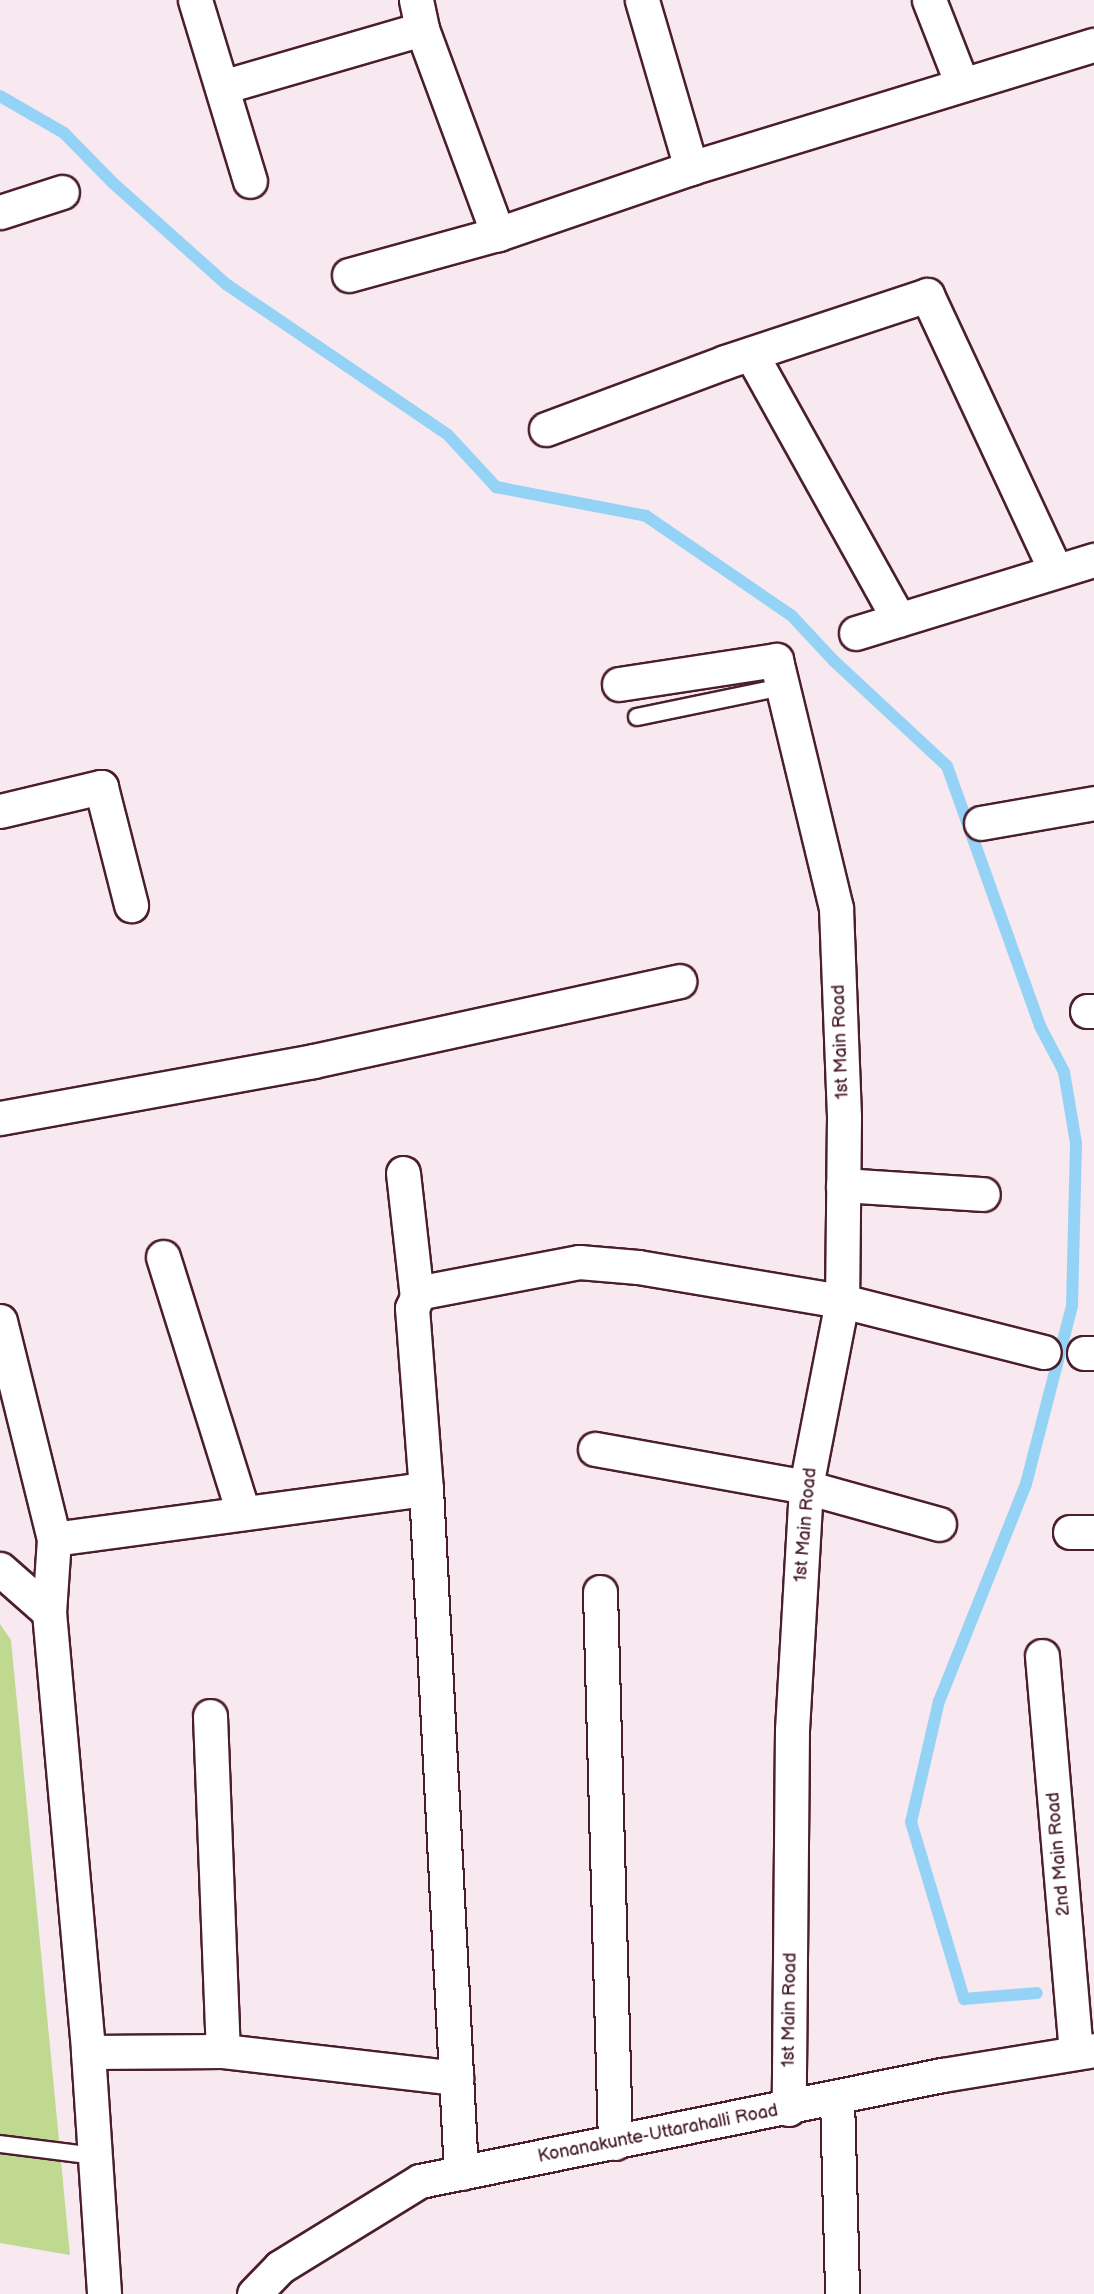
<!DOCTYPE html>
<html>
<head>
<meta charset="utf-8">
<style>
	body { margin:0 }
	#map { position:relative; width:1094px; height:2294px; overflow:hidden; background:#f8e8f0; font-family:"Balsamiq Sans",sans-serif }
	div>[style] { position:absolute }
	.green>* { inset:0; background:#bfd990 }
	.stream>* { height:12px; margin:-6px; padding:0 6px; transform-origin:6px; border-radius:6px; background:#95d3f6 }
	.roads { filter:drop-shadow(2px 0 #4a1f2b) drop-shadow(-2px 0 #4a1f2b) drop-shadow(0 2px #4a1f2b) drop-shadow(0 -2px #4a1f2b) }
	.lane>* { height:16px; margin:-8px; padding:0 8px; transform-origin:8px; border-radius:8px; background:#fff }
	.street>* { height:33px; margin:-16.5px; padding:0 16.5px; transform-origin:16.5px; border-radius:16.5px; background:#fff }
	.secondary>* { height:33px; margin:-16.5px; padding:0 16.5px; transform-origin:16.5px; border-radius:16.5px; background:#fff }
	span { translate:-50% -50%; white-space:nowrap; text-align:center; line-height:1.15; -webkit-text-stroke:4.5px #fff; paint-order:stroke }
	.street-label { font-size:18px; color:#4a1f2b }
</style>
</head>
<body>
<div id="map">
	<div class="green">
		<i style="clip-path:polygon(0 1624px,11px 1640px,70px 2255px,0 2243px)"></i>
	</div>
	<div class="stream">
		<i style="left:0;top:96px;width:74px;rotate:30deg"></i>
		<i style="left:64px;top:133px;width:70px;rotate:45.6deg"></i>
		<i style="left:113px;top:183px;width:152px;rotate:41.8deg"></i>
		<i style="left:226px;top:284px;width:268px;rotate:34.2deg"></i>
		<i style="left:448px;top:435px;width:71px;rotate:47.3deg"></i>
		<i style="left:496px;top:487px;width:153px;rotate:10.9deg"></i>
		<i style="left:646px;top:516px;width:177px;rotate:34.4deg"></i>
		<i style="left:792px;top:616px;width:62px;rotate:47deg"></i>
		<i style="left:834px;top:661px;width:154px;rotate:42.9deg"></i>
		<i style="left:947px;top:766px;width:276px;rotate:70.3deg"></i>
		<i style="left:1040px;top:1026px;width:52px;rotate:62.4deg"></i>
		<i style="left:1064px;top:1072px;width:72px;rotate:80.4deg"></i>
		<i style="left:1076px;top:1143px;width:163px;rotate:91.4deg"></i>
		<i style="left:1072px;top:1306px;width:184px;rotate:104.5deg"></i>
		<i style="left:1026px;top:1484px;width:234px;rotate:111.8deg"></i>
		<i style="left:939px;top:1701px;width:124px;rotate:103deg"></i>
		<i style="left:911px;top:1822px;width:185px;rotate:73.3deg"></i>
		<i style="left:964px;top:1999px;width:73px;rotate:-4.7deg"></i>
	</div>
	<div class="roads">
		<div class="lane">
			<i style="left:637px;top:717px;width:148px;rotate:-11.7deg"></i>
			<i style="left:0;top:2144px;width:96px;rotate:7.2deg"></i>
		</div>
		<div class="street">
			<i style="left:195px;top:0;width:189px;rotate:73.1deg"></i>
			<i style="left:416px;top:0;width:30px;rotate:78deg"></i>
			<i style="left:422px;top:29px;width:219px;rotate:69.7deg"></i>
			<i style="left:929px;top:0;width:90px;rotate:68.6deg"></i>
			<i style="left:222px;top:87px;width:208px;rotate:-16.2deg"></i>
			<i style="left:691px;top:168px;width:421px;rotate:-17deg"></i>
			<i style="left:0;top:212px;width:65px;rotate:-17.9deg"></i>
			<i style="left:349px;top:275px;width:155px;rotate:-15.4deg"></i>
			<i style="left:498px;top:234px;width:204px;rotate:-18.9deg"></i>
			<i style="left:691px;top:168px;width:175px;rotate:-106.3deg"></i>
			<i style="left:751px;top:354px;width:304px;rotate:60.9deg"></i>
			<i style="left:546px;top:429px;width:191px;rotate:-20.5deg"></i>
			<i style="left:725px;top:362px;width:213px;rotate:-18.3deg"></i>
			<i style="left:927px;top:295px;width:303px;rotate:65deg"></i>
			<i style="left:856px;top:633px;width:249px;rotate:-17.1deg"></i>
			<i style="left:619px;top:684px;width:159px;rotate:-8.7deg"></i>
			<i style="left:776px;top:660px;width:255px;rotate:76.4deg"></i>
			<i style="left:836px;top:908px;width:209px;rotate:87.8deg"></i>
			<i style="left:844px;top:1117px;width:184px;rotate:90.6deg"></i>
			<i style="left:842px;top:1301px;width:189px;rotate:101deg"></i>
			<i style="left:806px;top:1487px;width:243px;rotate:93.3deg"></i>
			<i style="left:792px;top:1730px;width:379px;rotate:90.5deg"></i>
			<i style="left:0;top:811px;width:104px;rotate:-13.4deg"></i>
			<i style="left:101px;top:787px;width:122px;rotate:75.7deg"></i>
			<i style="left:981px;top:823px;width:115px;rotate:-10deg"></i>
			<i style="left:1087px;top:1011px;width:7px"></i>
			<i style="left:0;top:1118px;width:318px;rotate:-10.3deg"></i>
			<i style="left:313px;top:1061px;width:375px;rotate:-12.3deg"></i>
			<i style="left:403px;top:1173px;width:125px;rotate:83.6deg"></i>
			<i style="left:417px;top:1297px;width:12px;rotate:114deg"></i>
			<i style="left:412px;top:1308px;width:182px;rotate:85.6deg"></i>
			<i style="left:426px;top:1489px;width:685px;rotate:87.07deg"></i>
			<i style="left:843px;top:1185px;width:140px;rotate:3.7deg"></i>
			<i style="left:163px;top:1257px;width:268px;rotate:72.6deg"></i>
			<i style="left:417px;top:1297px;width:7px;rotate:-45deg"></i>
			<i style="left:422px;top:1292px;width:160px;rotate:-10.8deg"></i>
			<i style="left:579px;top:1262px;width:59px;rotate:4.8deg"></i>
			<i style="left:638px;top:1267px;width:207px;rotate:9.5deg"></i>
			<i style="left:842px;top:1301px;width:208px;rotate:14.2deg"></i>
			<i style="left:0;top:1321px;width:225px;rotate:76.1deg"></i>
			<i style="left:54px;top:1539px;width:73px;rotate:93.9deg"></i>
			<i style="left:49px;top:1612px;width:442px;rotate:84.9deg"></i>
			<i style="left:88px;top:2052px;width:243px;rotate:86.2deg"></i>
			<i style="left:1084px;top:1353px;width:10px"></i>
			<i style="left:595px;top:1449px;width:214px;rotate:10.2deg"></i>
			<i style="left:806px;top:1487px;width:138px;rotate:15.5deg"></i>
			<i style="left:1070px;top:1532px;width:24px"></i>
			<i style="left:54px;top:1539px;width:375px;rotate:-7.7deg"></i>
			<i style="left:0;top:1569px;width:65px;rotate:41.3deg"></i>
			<i style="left:600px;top:1592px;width:551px;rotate:88.44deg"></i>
			<i style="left:1042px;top:1656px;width:397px;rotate:85.1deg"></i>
			<i style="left:210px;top:1716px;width:335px;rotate:87.8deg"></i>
			<i style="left:88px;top:2052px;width:135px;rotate:-0.4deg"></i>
			<i style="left:223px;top:2051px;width:235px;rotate:6.6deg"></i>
			<i style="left:837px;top:2098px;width:196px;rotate:88.5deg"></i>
		</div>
		<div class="secondary">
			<i style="left:254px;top:2294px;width:37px;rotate:-46deg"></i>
			<i style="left:280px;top:2267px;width:164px;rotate:-31.6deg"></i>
			<i style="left:420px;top:2181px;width:533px;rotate:-11.48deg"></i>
			<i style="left:942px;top:2075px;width:154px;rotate:-9.3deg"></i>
		</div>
	</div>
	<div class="street-label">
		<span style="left:841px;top:1042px;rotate:-92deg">1st Main Road</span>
		<span style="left:806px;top:1525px;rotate:-85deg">1st Main Road</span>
		<span style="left:1059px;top:1854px;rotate:-95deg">2nd Main Road</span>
		<span style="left:790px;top:2010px;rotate:-89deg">1st Main Road</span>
		<span style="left:658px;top:2134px;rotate:-11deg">Konanakunte-Uttarahalli Road</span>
	</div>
</div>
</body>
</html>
